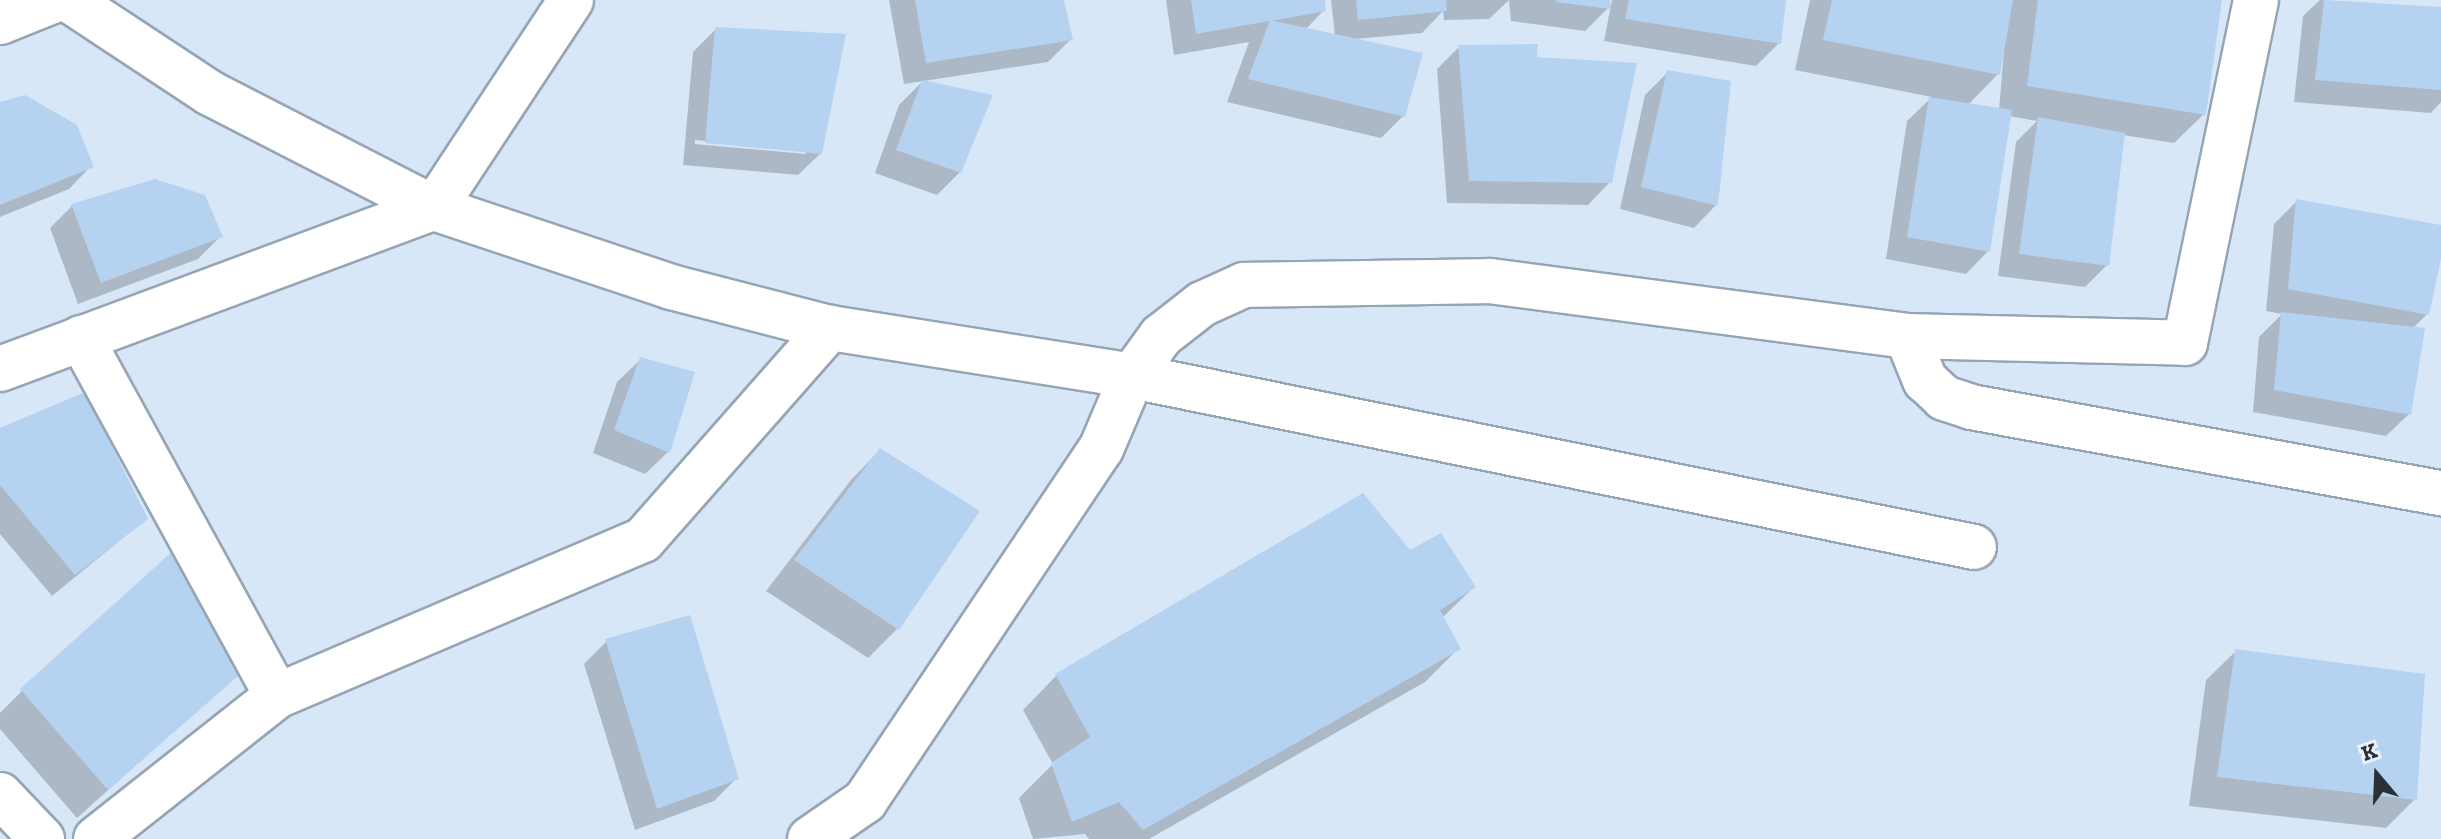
<!DOCTYPE html>
<html>
<head>
<meta charset="utf-8">
<style>
	body { margin:0 }
	#map { position:relative; width:2441px; height:839px; overflow:hidden; background:#d8e7f7; font-family:"Zilla Slab",serif }
	div>[style] { position:absolute }
	.shadow>* { inset:0; background:#0003 }
	.building>* { inset:0; background:#b5d3f1 }
	.roads { filter:drop-shadow(2px 0 #96a5b3) drop-shadow(-2px 0 #96a5b3) drop-shadow(0 2px #96a5b3) drop-shadow(0 -2px #96a5b3) }
	.street>* { height:44px; margin:-22px; padding:0 22px; transform-origin:22px; border-radius:22px; background:#fff }
	span { translate:-50% -50%; white-space:nowrap; text-align:center; line-height:1.15; -webkit-text-stroke:7px #eaf3fd; paint-order:stroke }
	.north { position:absolute; left:2337px; top:735px; width:80px; height:80px; -webkit-text-stroke:6px #eaf3fd; paint-order:stroke; rotate:341deg; font-size:22px; font-weight:700; line-height:32px; text-align:center; color:#2c3137 }
	.north::after { content:''; display:block; margin:auto; width:28px; height:36px; background:#2c3137; clip-path:polygon(50% 0,100% 100%,50% 72%,0 100%) }
</style>
</head>
<body>
<div id="map">
	<div class="shadow">
		<i style="clip-path:polygon(889px 0,1062px 0,1070px 40px,1048px 62px,904px 84px)"></i>
		<i style="clip-path:polygon(1166px 0,1323px 0,1324px 10px,1305px 30px,1335px 36px,1331px 0,1509px 0,1489px 19px,1444px 20px,1443px 11px,1422px 33px,1354px 39px,1403px 116px,1381px 138px,1227px 102px,1249px 42px,1174px 55px)"></i>
		<i style="clip-path:polygon(1509px 0,1608px 0,1611px 5px,1612px 0,1784px 0,1779px 43px,1756px 66px,1604px 41px,1611px 5px,1585px 31px,1511px 21px)"></i>
		<i style="clip-path:polygon(evenodd,1810px 0,2220px 0,2204px 114px,2174px 143px,2123px 135px,2107px 265px,2085px 287px,1998px 276px,2016px 142px,2037px 121px,2009px 116px,1988px 251px,1966px 274px,1886px 259px,1907px 121px,1932px 97px,1795px 70px,1810px 0,2006px 27px,1999px 110px,1968px 105px,1998px 74px,2006px 27px)"></i>
		<i style="clip-path:polygon(2320px 0,2441px 9px,2441px 102px,2431px 113px,2294px 102px,2303px 16px)"></i>
		<i style="clip-path:polygon(evenodd,716px 29px,821px 153px,798px 175px,683px 165px,693px 52px,716px 29px,695px 140px,806px 150px,806px 154px,695px 144px,695px 140px)"></i>
		<i style="clip-path:polygon(1459px 47px,1610px 182px,1588px 205px,1447px 203px,1437px 69px)"></i>
		<i style="clip-path:polygon(1668px 72px,1716px 205px,1694px 228px,1620px 209px,1645px 95px)"></i>
		<i style="clip-path:polygon(922px 82px,960px 172px,937px 195px,875px 173px,899px 105px)"></i>
		<i style="clip-path:polygon(0 104px,91px 166px,69px 189px,0 217px)"></i>
		<i style="clip-path:polygon(2297px 201px,2441px 227px,2427px 314px,2412px 329px,2409px 414px,2386px 436px,2253px 412px,2259px 337px,2282px 314px,2266px 311px,2274px 224px)"></i>
		<i style="clip-path:polygon(72px 206px,221px 236px,198px 259px,78px 304px,50px 228px)"></i>
		<i style="clip-path:polygon(640px 360px,668px 452px,645px 474px,593px 453px,617px 382px)"></i>
		<i style="clip-path:polygon(0 430px,146px 519px,52px 596px,0 534px)"></i>
		<i style="clip-path:polygon(880px 450px,897px 629px,868px 658px,766px 591px,851px 480px)"></i>
		<i style="clip-path:polygon(1410px 553px,1474px 587px,1442px 618px,1458px 649px,1425px 682px,1149px 839px,1089px 839px,1085px 834px,1033px 839px,1019px 798px,1053px 764px,1023px 710px,1056px 676px)"></i>
		<i style="clip-path:polygon(607px 641px,737px 778px,714px 801px,635px 830px,584px 664px)"></i>
		<i style="clip-path:polygon(2236px 651px,2415px 799px,2386px 828px,2189px 806px,2206px 680px)"></i>
		<i style="clip-path:polygon(243px 669px,77px 818px,0 729px,0 713px,22px 691px)"></i>
	</div>
	<div class="building">
		<i style="clip-path:polygon(915px 0,1064px 0,1073px 40px,926px 63px)"></i>
		<i style="clip-path:polygon(1191px 0,1325px 0,1326px 11px,1196px 34px)"></i>
		<i style="clip-path:polygon(1356px 0,1446px 0,1447px 11px,1358px 20px)"></i>
		<i style="clip-path:polygon(1557px 0,1610px 0,1610px 9px,1556px 2px)"></i>
		<i style="clip-path:polygon(1629px 0,1786px 0,1781px 44px,1625px 19px)"></i>
		<i style="clip-path:polygon(1832px 0,2013px 0,2000px 75px,1823px 40px)"></i>
		<i style="clip-path:polygon(2038px 0,2222px 0,2206px 115px,2027px 86px)"></i>
		<i style="clip-path:polygon(2324px 0,2441px 7px,2441px 90px,2315px 80px)"></i>
		<i style="clip-path:polygon(1270px 20px,1423px 53px,1405px 117px,1248px 79px)"></i>
		<i style="clip-path:polygon(715px 27px,846px 34px,822px 154px,705px 143px)"></i>
		<i style="clip-path:polygon(1538px 44px,1537px 57px,1637px 63px,1612px 183px,1469px 181px,1458px 45px)"></i>
		<i style="clip-path:polygon(1667px 70px,1731px 81px,1718px 206px,1641px 187px)"></i>
		<i style="clip-path:polygon(922px 80px,993px 95px,961px 173px,896px 150px)"></i>
		<i style="clip-path:polygon(25px 95px,77px 125px,94px 167px,0 205px,0 102px)"></i>
		<i style="clip-path:polygon(1929px 97px,2012px 110px,1990px 252px,1907px 237px)"></i>
		<i style="clip-path:polygon(2038px 117px,2125px 133px,2109px 266px,2019px 254px)"></i>
		<i style="clip-path:polygon(155px 179px,205px 195px,223px 237px,101px 283px,71px 204px)"></i>
		<i style="clip-path:polygon(2296px 199px,2441px 225px,2441px 259px,2429px 315px,2288px 289px)"></i>
		<i style="clip-path:polygon(2281px 312px,2425px 328px,2411px 415px,2274px 390px)"></i>
		<i style="clip-path:polygon(640px 357px,695px 372px,670px 453px,614px 430px)"></i>
		<i style="clip-path:polygon(85px 392px,148px 519px,75px 575px,0 485px,0 428px)"></i>
		<i style="clip-path:polygon(880px 448px,980px 511px,899px 630px,794px 560px)"></i>
		<i style="clip-path:polygon(1363px 493px,1410px 550px,1441px 533px,1476px 587px,1440px 610px,1461px 649px,1143px 830px,1119px 802px,1072px 822px,1051px 763px,1090px 737px,1055px 674px)"></i>
		<i style="clip-path:polygon(175px 549px,245px 670px,108px 790px,20px 689px)"></i>
		<i style="clip-path:polygon(690px 615px,739px 779px,657px 809px,605px 639px)"></i>
		<i style="clip-path:polygon(2235px 649px,2425px 674px,2417px 800px,2217px 777px)"></i>
	</div>
	<div class="roads">
		<div class="street">
			<i style="left:69px;top:0;width:169px;rotate:33.4deg"></i>
			<i style="left:210px;top:93px;width:252px;rotate:27.2deg"></i>
			<i style="left:434px;top:208px;width:250px;rotate:18.4deg"></i>
			<i style="left:671px;top:287px;width:164px;rotate:14.5deg"></i>
			<i style="left:830px;top:328px;width:306px;rotate:9deg"></i>
			<i style="left:1132px;top:376px;width:859px;rotate:11.48deg"></i>
			<i style="left:0;top:22px;width:59px;rotate:-21.8deg"></i>
			<i style="left:1907px;top:336px;width:48px;rotate:67.8deg"></i>
			<i style="left:1925px;top:380px;width:26px;rotate:43deg"></i>
			<i style="left:1944px;top:398px;width:28px;rotate:18deg"></i>
			<i style="left:1971px;top:407px;width:478px;rotate:10.4deg"></i>
			<i style="left:81px;top:338px;width:408px;rotate:61.3deg"></i>
			<i style="left:0;top:369px;width:463px;rotate:-20.4deg"></i>
			<i style="left:434px;top:208px;width:249px;rotate:-56.6deg"></i>
			<i style="left:0;top:795px;width:61px;rotate:46.3deg"></i>
			<i style="left:96px;top:839px;width:231px;rotate:-38.3deg"></i>
			<i style="left:277px;top:696px;width:398px;rotate:-23.1deg"></i>
			<i style="left:643px;top:540px;width:283px;rotate:-48.6deg"></i>
			<i style="left:810px;top:839px;width:67px;rotate:-34.6deg"></i>
			<i style="left:865px;top:801px;width:424px;rotate:-56.2deg"></i>
			<i style="left:1101px;top:449px;width:79px;rotate:-67deg"></i>
			<i style="left:1132px;top:376px;width:49px;rotate:-54.1deg"></i>
			<i style="left:1161px;top:336px;width:52px;rotate:-38deg"></i>
			<i style="left:1202px;top:304px;width:46px;rotate:-24.3deg"></i>
			<i style="left:1244px;top:285px;width:246px;rotate:-0.9deg"></i>
			<i style="left:1490px;top:281px;width:421px;rotate:7.5deg"></i>
			<i style="left:1907px;top:336px;width:278px;rotate:1.4deg"></i>
			<i style="left:2185px;top:343px;width:350px;rotate:-78.3deg"></i>
		</div>
	</div>
	<div class="north">K</div>
</div>
</body>
</html>
